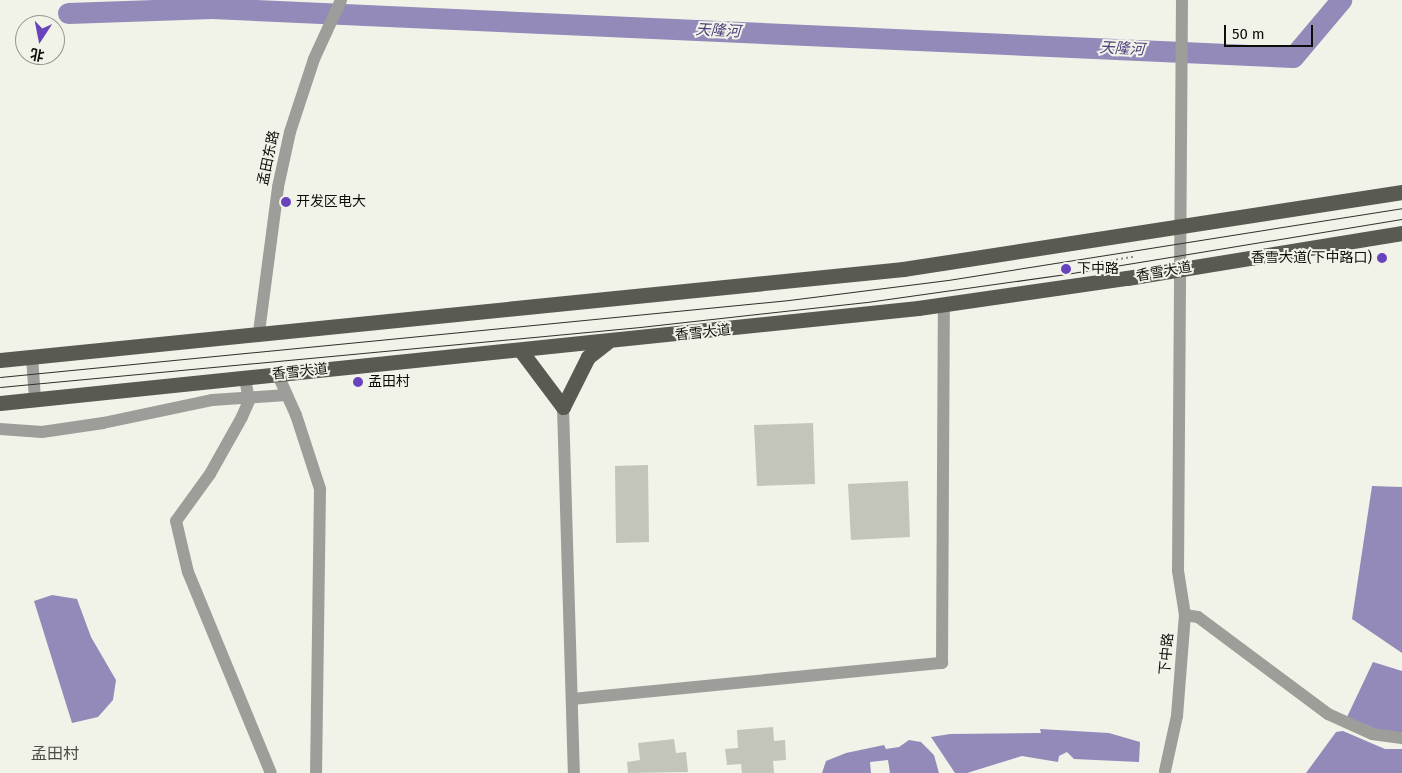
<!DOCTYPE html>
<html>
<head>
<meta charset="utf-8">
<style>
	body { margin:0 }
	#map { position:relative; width:1402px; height:773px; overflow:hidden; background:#f1f2e8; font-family:"Fira Sans","Noto Sans SC",sans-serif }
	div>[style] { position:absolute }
	.water>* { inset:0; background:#938aba }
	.river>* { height:21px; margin:-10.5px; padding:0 10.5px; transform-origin:10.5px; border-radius:10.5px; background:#938aba }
	.building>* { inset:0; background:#c3c4ba }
	.path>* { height:2px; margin-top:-1px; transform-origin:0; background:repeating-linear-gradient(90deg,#8b8c85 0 2.5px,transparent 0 5px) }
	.minor>* { height:12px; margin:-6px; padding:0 6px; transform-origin:6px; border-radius:6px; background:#9d9e99 }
	.major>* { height:15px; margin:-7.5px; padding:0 7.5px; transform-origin:7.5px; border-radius:7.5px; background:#595a52 }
	.tram>* { height:1px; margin:-0.5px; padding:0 0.5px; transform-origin:0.5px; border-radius:0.5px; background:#30302c }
	.dots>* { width:14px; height:14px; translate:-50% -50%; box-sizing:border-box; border:2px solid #f1f2e8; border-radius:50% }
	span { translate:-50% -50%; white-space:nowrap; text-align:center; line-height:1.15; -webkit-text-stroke:4px #f1f2e8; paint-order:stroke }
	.street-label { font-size:14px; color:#0d0d0a }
	.poi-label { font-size:14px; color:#0d0d0a }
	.left { translate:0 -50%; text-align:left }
	.right { translate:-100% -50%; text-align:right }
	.water-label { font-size:15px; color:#4e3f7c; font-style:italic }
	.quarter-label { font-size:16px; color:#4c4d44 }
	.north { position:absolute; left:15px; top:15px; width:50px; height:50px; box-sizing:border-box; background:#f1f2e8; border:1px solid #96968f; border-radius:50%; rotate:191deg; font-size:14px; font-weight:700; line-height:20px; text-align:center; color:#0d0d0a }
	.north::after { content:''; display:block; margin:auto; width:18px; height:22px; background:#6943bb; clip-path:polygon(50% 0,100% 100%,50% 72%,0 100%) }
	.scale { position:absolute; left:1224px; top:25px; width:89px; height:22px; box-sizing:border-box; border:2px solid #0d0d0a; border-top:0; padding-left:6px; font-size:15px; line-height:18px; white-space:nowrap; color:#0d0d0a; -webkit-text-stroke:4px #f1f2e8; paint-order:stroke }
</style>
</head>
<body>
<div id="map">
	<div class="water">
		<i style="clip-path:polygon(1372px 486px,1402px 487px,1402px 653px,1352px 619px)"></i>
		<i style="clip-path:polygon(52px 595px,77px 599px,91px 637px,116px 680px,113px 700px,98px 717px,72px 723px,34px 601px)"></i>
		<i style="clip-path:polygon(1373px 662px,1402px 671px,1402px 732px,1385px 733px,1347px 717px)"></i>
		<i style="clip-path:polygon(1040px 729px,1109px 733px,1140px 742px,1139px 762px,1074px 759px,1067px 752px,1059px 756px,1058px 762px,1022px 756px,967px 773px,955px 773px,931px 737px,950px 734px,1041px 733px)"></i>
		<i style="clip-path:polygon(1343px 731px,1385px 749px,1402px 749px,1402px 773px,1306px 773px,1336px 732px)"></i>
		<i style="clip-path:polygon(909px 740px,921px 742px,934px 755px,939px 773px,890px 773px,888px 760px,870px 762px,871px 773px,822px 773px,826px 761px,846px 753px,884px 745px,886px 749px,899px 747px)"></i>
	</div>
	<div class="river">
		<i style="left:68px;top:13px;width:144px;rotate:-2deg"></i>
		<i style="left:212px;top:8px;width:1082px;rotate:2.6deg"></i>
		<i style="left:1293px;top:57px;width:75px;rotate:-49.9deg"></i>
	</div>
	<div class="building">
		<i style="clip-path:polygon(813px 423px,815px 484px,757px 486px,754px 425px)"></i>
		<i style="clip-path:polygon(648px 465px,649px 542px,616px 543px,615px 466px)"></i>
		<i style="clip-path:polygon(908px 481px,910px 537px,851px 540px,848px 484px)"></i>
		<i style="clip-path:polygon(773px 727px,774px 741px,785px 740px,786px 760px,773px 761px,774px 773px,742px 773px,741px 764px,727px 765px,725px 749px,738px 748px,737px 730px)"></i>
		<i style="clip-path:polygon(674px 739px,676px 753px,686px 752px,688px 772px,628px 773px,627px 762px,640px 760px,638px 743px)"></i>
	</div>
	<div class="path">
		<i style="left:1101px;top:262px;width:33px;rotate:-9deg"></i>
	</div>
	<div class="minor">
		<i style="left:259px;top:332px;width:146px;rotate:-82.5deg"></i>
		<i style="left:278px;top:187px;width:56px;rotate:-77.7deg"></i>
		<i style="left:290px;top:132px;width:77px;rotate:-71.8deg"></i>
		<i style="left:314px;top:59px;width:65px;rotate:-65.4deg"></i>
		<i style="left:32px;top:357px;width:42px;rotate:85.9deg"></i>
		<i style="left:278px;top:375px;width:44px;rotate:65.8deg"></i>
		<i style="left:296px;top:415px;width:78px;rotate:72deg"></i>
		<i style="left:320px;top:489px;width:284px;rotate:90.8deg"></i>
		<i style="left:245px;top:378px;width:23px;rotate:80deg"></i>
		<i style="left:249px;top:401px;width:17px;rotate:114deg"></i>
		<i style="left:242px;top:417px;width:65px;rotate:119.3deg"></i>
		<i style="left:210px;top:474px;width:58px;rotate:125.9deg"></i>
		<i style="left:176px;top:521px;width:52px;rotate:76.8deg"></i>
		<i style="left:188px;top:572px;width:217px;rotate:67.6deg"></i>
		<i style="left:563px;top:407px;width:366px;rotate:88.3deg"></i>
		<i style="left:0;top:429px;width:42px;rotate:4.1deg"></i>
		<i style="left:42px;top:432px;width:62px;rotate:-8.4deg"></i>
		<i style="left:103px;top:423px;width:111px;rotate:-11.9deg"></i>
		<i style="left:212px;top:400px;width:75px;rotate:-3.8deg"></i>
		<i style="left:1185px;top:615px;width:13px;rotate:9deg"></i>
		<i style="left:1198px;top:617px;width:162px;rotate:36.7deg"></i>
		<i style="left:1328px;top:714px;width:48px;rotate:24.4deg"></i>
		<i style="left:1372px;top:734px;width:30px;rotate:8deg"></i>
		<i style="left:572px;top:699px;width:372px;rotate:-5.6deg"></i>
		<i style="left:942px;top:663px;width:358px;rotate:-89.7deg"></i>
		<i style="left:1165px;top:771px;width:56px;rotate:-77.7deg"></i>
		<i style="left:1177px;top:716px;width:101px;rotate:-85.5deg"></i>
		<i style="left:1185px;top:615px;width:45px;rotate:-99deg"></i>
		<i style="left:1178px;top:571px;width:571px;rotate:-89.6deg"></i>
	</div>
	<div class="major">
		<i style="left:521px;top:351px;width:70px;rotate:53.1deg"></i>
		<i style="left:0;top:360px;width:908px;rotate:-5.75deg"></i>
		<i style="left:903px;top:269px;width:505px;rotate:-8.77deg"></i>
		<i style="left:0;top:403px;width:923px;rotate:-5.91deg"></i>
		<i style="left:918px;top:308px;width:211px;rotate:-8.2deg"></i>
		<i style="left:1127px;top:278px;width:279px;rotate:-9.3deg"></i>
		<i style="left:563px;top:407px;width:56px;rotate:-63.4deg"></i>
		<i style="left:588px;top:357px;width:24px;rotate:-38deg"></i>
	</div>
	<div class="tram">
		<i style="left:0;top:377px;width:793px;rotate:-5.57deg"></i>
		<i style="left:789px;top:300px;width:160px;rotate:-7.2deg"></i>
		<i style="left:948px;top:280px;width:460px;rotate:-9deg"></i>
		<i style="left:0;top:387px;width:643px;rotate:-5.36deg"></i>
		<i style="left:640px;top:327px;width:228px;rotate:-6.3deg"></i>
		<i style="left:867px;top:302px;width:201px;rotate:-8deg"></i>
		<i style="left:1066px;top:274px;width:340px;rotate:-9.3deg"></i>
	</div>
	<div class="dots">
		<i style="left:286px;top:202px;background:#6943bb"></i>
		<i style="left:1382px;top:258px;background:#6943bb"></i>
		<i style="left:1066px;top:269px;background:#6943bb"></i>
		<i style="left:358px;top:382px;background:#6943bb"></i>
	</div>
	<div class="street-label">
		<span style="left:269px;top:158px;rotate:-78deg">孟田东路</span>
		<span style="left:1164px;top:272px;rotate:-10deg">香雪大道</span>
		<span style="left:703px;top:333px;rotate:-6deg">香雪大道</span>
		<span style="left:300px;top:372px;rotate:-6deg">香雪大道</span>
		<span style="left:1167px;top:654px;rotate:-85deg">下中路</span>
	</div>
	<div class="poi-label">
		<span class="left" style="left:296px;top:202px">开发区电大</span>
		<span class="right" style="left:1372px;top:258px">香雪大道(下中路口)</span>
		<span class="left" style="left:1077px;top:269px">下中路</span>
		<span class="left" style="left:368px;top:382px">孟田村</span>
	</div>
	<div class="water-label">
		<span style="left:718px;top:31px;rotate:3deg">天隆河</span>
		<span style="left:1122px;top:49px;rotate:3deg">天隆河</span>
	</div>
	<div class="quarter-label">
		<span style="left:55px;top:754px">孟田村</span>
	</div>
	<div class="north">北</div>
	<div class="scale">50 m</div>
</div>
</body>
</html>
